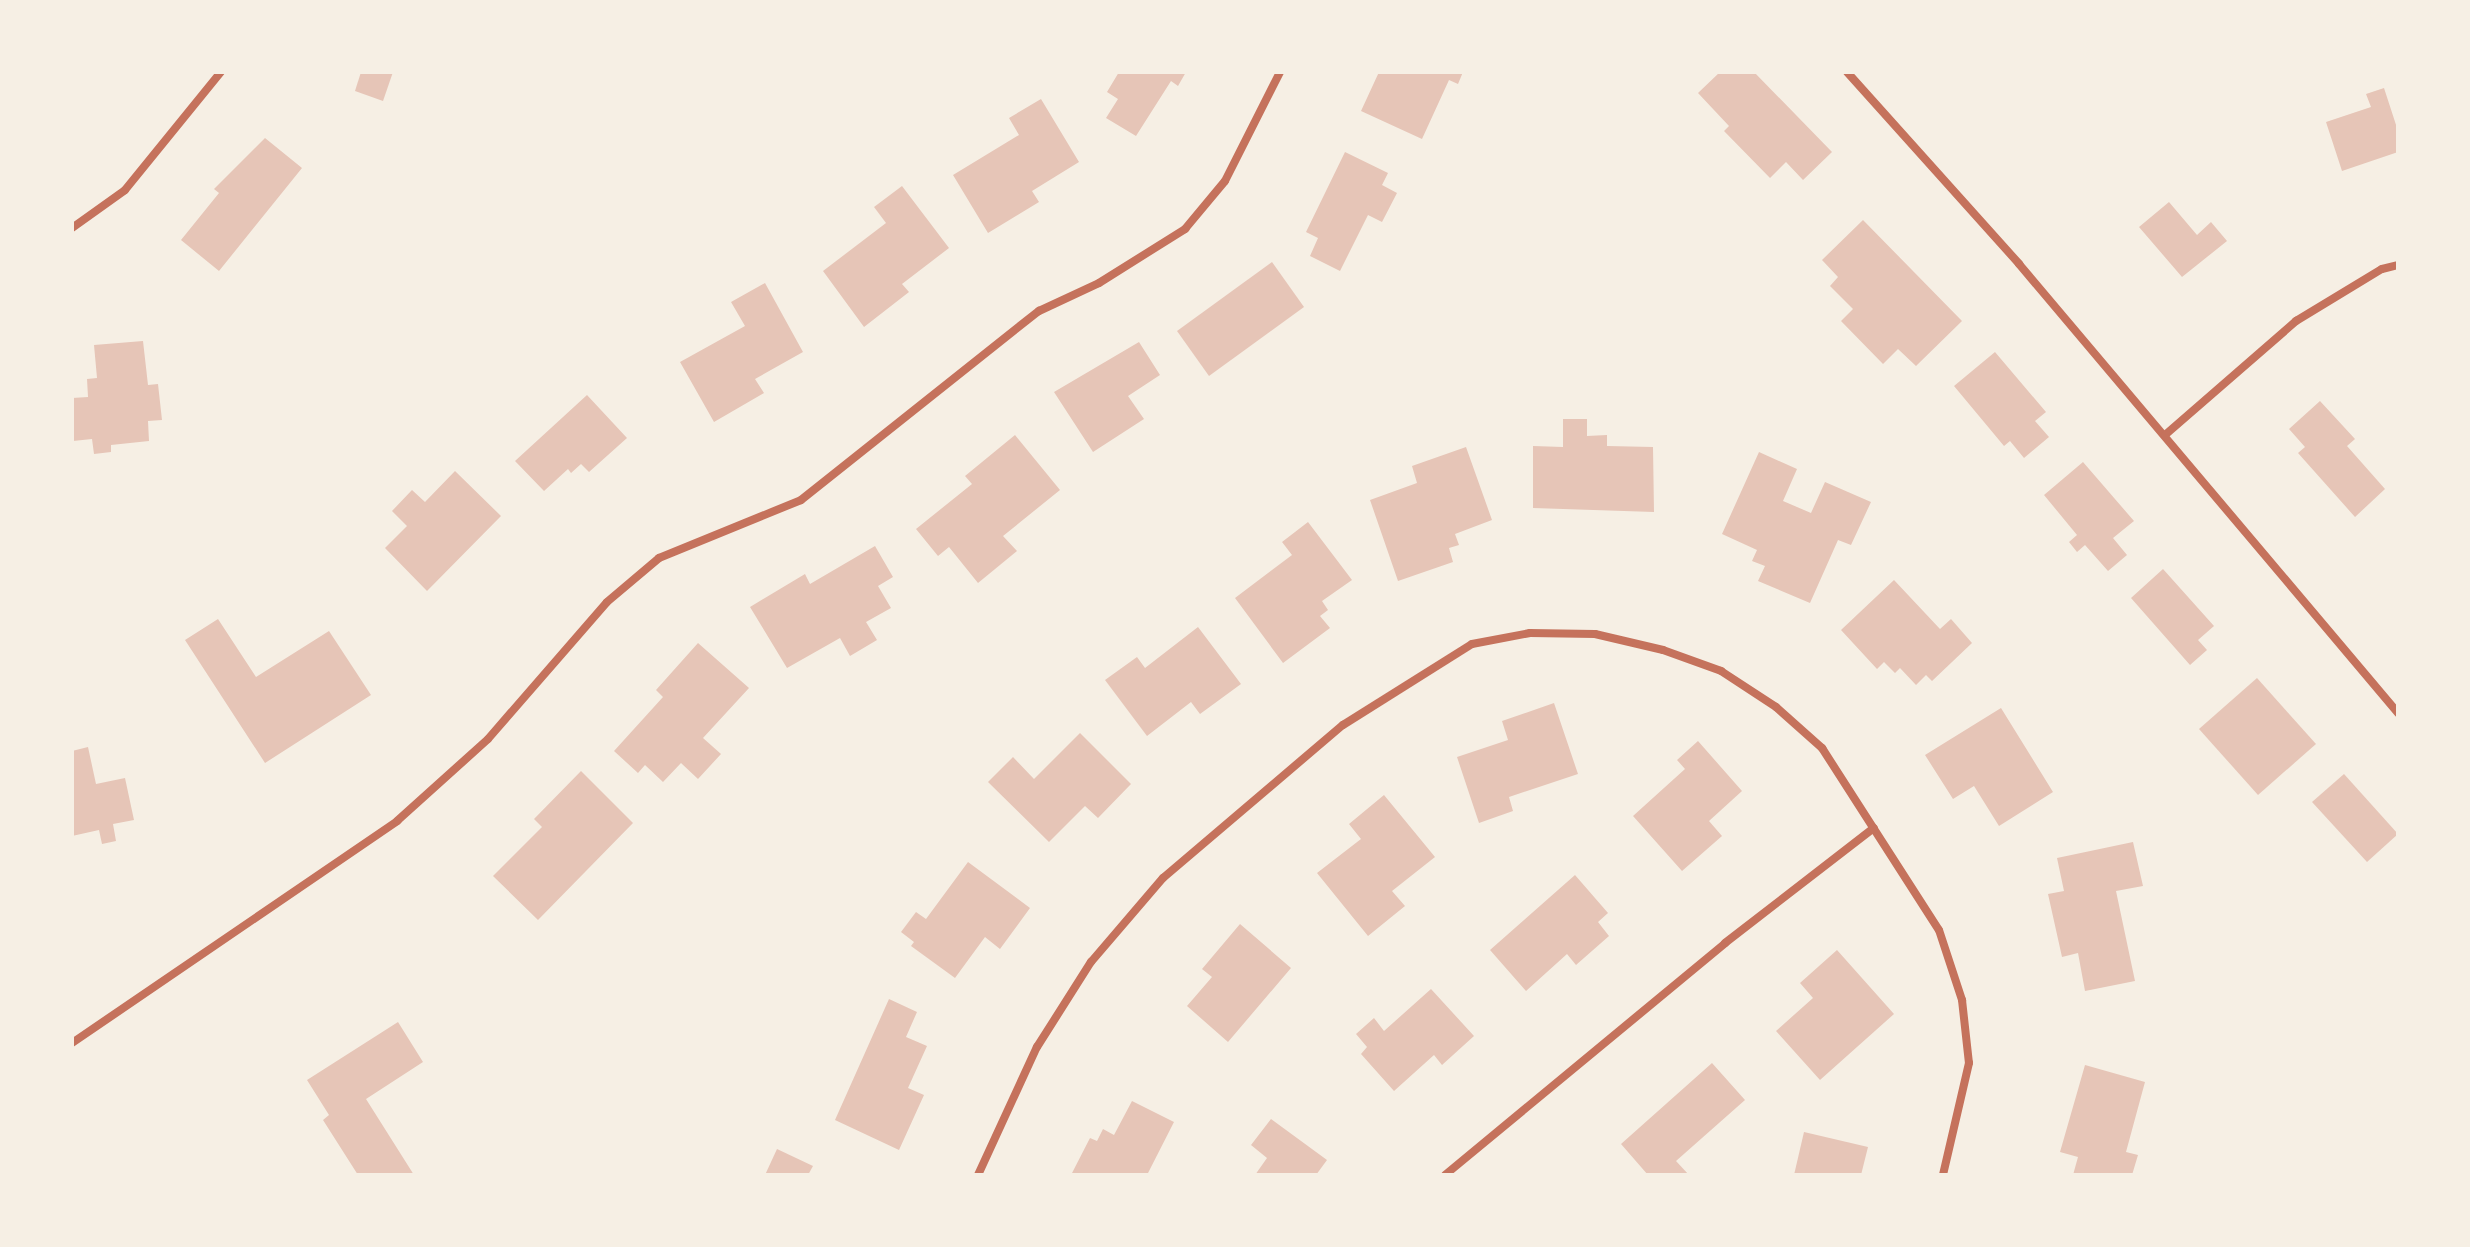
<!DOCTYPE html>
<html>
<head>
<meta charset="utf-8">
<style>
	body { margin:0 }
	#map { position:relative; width:2470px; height:1247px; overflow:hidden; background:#f6efe4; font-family:Rubik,sans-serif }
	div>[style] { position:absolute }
	.building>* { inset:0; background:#e6c5b7 }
	.minor>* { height:8px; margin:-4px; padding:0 4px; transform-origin:4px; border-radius:4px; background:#c5725c }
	span { translate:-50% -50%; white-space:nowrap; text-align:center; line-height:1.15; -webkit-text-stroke:6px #f6efe4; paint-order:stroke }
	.frame { position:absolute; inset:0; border:74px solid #f6efe4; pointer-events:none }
</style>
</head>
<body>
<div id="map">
	<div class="building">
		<i style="clip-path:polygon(361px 72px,393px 72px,383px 101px,355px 91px)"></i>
		<i style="clip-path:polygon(1119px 72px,1186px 72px,1178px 86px,1171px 81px,1136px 136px,1106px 118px,1118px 99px,1107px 92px)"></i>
		<i style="clip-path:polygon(1379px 72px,1463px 72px,1458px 84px,1449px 80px,1422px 139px,1361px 111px)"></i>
		<i style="clip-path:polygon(1720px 72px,1754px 72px,1832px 152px,1803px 180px,1786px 162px,1770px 178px,1724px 131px,1729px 126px,1698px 93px)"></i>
		<i style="clip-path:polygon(2384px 88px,2398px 131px,2398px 152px,2342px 171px,2326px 122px,2371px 107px,2366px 94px)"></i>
		<i style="clip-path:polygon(1041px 99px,1079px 162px,1032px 191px,1039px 202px,988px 233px,953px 175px,1019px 135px,1009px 118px)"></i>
		<i style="clip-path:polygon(265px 138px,302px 168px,219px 271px,181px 240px,219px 193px,214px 189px)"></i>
		<i style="clip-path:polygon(1345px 152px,1388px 173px,1382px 185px,1397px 193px,1382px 222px,1368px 215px,1340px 271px,1310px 256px,1318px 238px,1306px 232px)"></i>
		<i style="clip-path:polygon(902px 186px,949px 248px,902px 284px,909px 292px,864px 327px,823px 271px,886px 223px,874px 207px)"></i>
		<i style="clip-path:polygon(2169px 202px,2197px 235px,2211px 222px,2227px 241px,2182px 277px,2139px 227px)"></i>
		<i style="clip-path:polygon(1863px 220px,1962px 321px,1916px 366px,1898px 349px,1883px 364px,1841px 321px,1853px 309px,1830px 286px,1838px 277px,1822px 260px)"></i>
		<i style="clip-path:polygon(1272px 262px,1304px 307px,1209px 376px,1177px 331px)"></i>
		<i style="clip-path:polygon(765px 283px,803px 352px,755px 379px,764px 393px,714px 422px,680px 362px,745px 326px,731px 302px)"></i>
		<i style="clip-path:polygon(143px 341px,148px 385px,158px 384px,162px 420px,148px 421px,149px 441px,111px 445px,111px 452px,94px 454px,92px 439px,73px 441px,72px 398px,88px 397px,87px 379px,97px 378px,94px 345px)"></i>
		<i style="clip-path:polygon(1139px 342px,1160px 375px,1128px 396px,1144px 419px,1093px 452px,1054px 392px)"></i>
		<i style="clip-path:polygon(1995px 352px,2046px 412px,2035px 421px,2049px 437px,2024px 458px,2010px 441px,2004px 446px,1954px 386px)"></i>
		<i style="clip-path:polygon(587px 395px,627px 438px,589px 472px,581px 464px,571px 473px,568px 469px,544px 491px,515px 461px)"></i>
		<i style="clip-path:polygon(2320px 401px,2355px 439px,2347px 446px,2385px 489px,2355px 517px,2298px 453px,2305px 447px,2289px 429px)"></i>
		<i style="clip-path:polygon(1563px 419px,1587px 419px,1587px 436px,1607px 435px,1607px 446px,1653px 447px,1654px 512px,1533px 508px,1533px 446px,1563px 447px)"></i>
		<i style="clip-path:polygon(1015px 435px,1060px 490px,1003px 536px,1017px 551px,978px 583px,949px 547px,938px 556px,916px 529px,972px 484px,965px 476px)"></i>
		<i style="clip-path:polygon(1466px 447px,1492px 520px,1455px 534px,1459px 545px,1449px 548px,1453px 562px,1398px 581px,1370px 500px,1417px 483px,1412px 466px)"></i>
		<i style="clip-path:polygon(1759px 452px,1797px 469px,1783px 501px,1811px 513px,1825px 482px,1871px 502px,1851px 545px,1838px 540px,1810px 603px,1758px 581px,1765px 566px,1752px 561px,1757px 550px,1722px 534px)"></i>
		<i style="clip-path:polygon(2083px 462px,2134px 521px,2113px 538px,2127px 555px,2108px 571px,2085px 545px,2077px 552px,2069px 542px,2077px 535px,2044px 495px)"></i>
		<i style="clip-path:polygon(455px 471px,501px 516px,427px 591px,385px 548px,407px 526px,392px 511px,412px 490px,425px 502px)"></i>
		<i style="clip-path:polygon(1308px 522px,1352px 580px,1322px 601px,1328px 610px,1320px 616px,1330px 628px,1283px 663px,1235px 598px,1292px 555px,1282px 542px)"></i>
		<i style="clip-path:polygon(875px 546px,893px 577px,878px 586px,891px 608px,866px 622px,877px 640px,850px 656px,840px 638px,787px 668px,750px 607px,805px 574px,810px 584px)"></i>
		<i style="clip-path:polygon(2163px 569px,2214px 626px,2198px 640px,2207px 650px,2190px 665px,2131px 598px)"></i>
		<i style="clip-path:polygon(1894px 580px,1940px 629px,1951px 619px,1972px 643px,1932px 681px,1926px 675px,1916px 685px,1900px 668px,1895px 673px,1884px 662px,1877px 669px,1841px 630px)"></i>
		<i style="clip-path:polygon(218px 619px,256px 677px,329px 631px,371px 695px,265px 763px,185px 640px)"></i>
		<i style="clip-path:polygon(1198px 627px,1241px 684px,1200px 714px,1191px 702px,1147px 736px,1105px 680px,1137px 657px,1145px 668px)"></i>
		<i style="clip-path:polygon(698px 643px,749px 688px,703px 738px,721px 754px,698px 779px,681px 763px,663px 782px,645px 765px,638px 773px,614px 751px,663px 697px,656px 690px)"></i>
		<i style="clip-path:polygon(2257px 678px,2316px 744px,2258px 795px,2199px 729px)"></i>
		<i style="clip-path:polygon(1554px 703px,1578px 774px,1509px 797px,1513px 811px,1479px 823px,1457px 757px,1508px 740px,1502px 721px)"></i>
		<i style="clip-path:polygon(2001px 708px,2053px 792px,1999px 826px,1974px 786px,1953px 799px,1925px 755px)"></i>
		<i style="clip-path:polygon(1080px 733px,1131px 784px,1098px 818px,1085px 806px,1049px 842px,988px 782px,1013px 757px,1034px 779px)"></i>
		<i style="clip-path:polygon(1698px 741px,1742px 791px,1709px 821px,1722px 836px,1682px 871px,1633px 816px,1685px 769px,1677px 760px)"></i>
		<i style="clip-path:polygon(88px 747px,96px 784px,125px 778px,134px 820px,113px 824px,116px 841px,102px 844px,99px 830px,72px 836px,72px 751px)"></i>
		<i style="clip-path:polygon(581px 771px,633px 823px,538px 920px,493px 876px,542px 827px,534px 819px)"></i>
		<i style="clip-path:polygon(2344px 774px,2398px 834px,2367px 862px,2312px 802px)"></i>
		<i style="clip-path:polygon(1384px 795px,1435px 857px,1392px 891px,1405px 906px,1368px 936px,1317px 873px,1361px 839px,1349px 824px)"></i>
		<i style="clip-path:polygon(2133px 842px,2143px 886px,2116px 891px,2135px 981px,2085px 991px,2078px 953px,2062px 957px,2048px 894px,2064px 891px,2057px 858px)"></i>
		<i style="clip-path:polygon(968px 862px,1030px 908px,1000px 949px,985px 937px,955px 978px,911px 946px,914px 942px,901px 932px,916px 912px,926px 919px)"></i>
		<i style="clip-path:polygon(1575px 875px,1608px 913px,1598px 922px,1609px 936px,1576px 965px,1567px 954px,1526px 991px,1490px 950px)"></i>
		<i style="clip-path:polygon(1240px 924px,1291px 968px,1228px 1042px,1187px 1006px,1212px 977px,1202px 969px)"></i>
		<i style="clip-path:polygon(1837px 950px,1894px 1014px,1820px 1080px,1776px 1031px,1813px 998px,1800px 983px)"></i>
		<i style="clip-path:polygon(1431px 989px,1474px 1036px,1442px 1065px,1434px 1055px,1394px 1091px,1361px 1054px,1367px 1047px,1356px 1034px,1374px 1018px,1384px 1031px)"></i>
		<i style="clip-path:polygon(889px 999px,917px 1012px,906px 1037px,927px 1046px,908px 1088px,924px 1095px,899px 1150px,835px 1120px)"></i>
		<i style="clip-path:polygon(398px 1022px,423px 1062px,366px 1099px,414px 1175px,358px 1175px,323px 1120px,329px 1115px,307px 1080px)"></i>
		<i style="clip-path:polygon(1712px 1063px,1745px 1100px,1676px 1161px,1689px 1175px,1648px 1175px,1621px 1144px)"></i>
		<i style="clip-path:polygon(2085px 1065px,2145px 1082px,2126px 1152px,2138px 1155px,2132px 1175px,2073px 1175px,2078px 1157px,2060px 1152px)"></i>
		<i style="clip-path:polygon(1132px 1101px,1174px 1122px,1147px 1175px,1071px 1175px,1090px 1138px,1097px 1141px,1103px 1129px,1114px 1135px)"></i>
		<i style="clip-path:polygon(1271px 1119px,1327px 1160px,1316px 1175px,1255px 1175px,1267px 1158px,1251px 1145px)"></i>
		<i style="clip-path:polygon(1804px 1132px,1868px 1147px,1861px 1175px,1794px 1175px)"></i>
		<i style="clip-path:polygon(777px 1149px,813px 1166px,808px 1175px,765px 1175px)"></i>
	</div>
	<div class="minor">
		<i style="left:1847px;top:72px;width:258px;rotate:48.1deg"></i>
		<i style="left:2019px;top:264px;width:588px;rotate:49.83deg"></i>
		<i style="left:72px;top:228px;width:65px;rotate:-35.6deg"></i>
		<i style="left:125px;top:190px;width:152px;rotate:-50.9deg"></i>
		<i style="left:2165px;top:435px;width:174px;rotate:-41deg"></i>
		<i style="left:2296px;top:321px;width:100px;rotate:-31.2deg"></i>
		<i style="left:2382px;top:269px;width:16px;rotate:-14deg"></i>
		<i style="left:72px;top:1043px;width:394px;rotate:-34.3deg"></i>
		<i style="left:397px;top:821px;width:122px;rotate:-42deg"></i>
		<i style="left:488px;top:739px;width:181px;rotate:-49deg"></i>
		<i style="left:607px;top:602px;width:68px;rotate:-40.2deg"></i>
		<i style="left:659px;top:558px;width:153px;rotate:-22.2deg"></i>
		<i style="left:801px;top:500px;width:304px;rotate:-38.5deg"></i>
		<i style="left:1039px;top:311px;width:66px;rotate:-25deg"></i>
		<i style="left:1099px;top:283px;width:102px;rotate:-32.1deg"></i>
		<i style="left:1185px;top:229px;width:62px;rotate:-50.2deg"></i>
		<i style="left:1225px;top:181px;width:122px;rotate:-63.2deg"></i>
		<i style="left:978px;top:1175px;width:141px;rotate:-65.3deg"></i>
		<i style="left:1037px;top:1047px;width:101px;rotate:-57.6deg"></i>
		<i style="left:1091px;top:962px;width:111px;rotate:-49.4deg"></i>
		<i style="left:1163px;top:878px;width:236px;rotate:-40.4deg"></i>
		<i style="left:1343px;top:725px;width:152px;rotate:-32.1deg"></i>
		<i style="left:1472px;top:644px;width:59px;rotate:-10.7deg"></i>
		<i style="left:1530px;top:633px;width:65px;rotate:0.9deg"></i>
		<i style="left:1595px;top:634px;width:70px;rotate:13.2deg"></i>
		<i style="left:1663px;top:650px;width:62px;rotate:19.9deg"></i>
		<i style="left:1721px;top:671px;width:66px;rotate:33.2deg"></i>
		<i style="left:1776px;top:707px;width:62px;rotate:41.7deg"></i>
		<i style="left:1822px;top:748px;width:216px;rotate:57.3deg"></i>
		<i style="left:1939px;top:930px;width:74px;rotate:71.8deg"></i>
		<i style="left:1962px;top:1000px;width:63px;rotate:83.7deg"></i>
		<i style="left:1969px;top:1063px;width:115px;rotate:103.1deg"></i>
		<i style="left:1445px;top:1175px;width:364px;rotate:-39.6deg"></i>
		<i style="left:1725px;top:943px;width:188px;rotate:-37.7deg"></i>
	</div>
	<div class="frame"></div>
</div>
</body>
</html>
